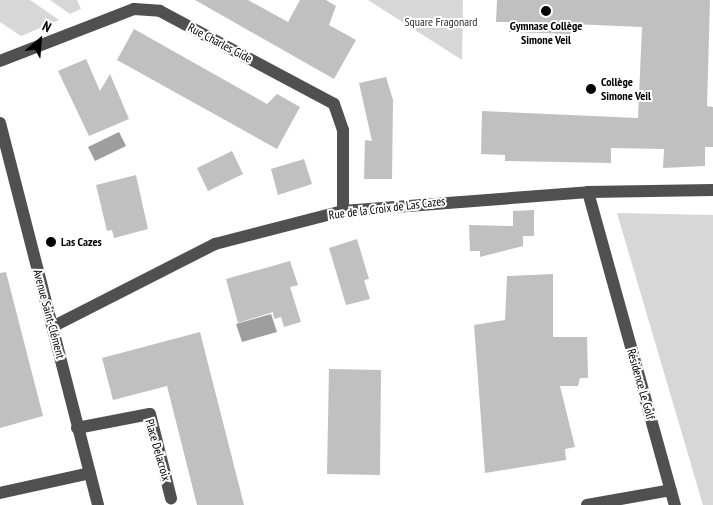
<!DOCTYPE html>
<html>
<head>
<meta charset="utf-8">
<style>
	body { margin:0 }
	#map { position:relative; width:713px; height:505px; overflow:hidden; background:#fff; font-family:"PT Sans Narrow",sans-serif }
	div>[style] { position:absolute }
	.green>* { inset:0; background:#d7d7d7 }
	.water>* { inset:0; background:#9e9e9e }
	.building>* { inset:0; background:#c0c0c0 }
	.minor>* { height:12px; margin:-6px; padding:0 6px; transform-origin:6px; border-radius:6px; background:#505050 }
	.dots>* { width:14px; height:14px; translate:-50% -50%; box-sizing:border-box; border:2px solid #fff; border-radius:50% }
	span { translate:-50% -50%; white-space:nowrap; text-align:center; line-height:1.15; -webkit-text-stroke:4px #fff; paint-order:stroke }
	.park-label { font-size:12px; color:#2e2e2e }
	.poi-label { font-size:12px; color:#000; font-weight:700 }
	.left { translate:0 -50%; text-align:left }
	.street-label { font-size:12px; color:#000 }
	.north { position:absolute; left:15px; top:15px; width:50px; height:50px; -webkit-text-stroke:4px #fff; paint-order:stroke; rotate:27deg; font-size:14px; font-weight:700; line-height:20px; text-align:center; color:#000 }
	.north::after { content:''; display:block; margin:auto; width:18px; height:22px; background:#000; clip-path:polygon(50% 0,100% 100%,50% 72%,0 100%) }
</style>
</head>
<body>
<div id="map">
	<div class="green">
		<i style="clip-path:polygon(0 0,30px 0,59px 20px,21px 36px,0 22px)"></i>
		<i style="clip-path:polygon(50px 0,77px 0,81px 9px,70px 14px)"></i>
		<i style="clip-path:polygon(368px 0,463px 0,462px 60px)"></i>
		<i style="clip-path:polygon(617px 213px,713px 215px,713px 505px,703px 505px)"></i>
	</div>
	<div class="water">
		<i style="clip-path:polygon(119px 132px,126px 146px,95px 161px,88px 147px)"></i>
		<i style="clip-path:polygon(271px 314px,277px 332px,242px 342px,236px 324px)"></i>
	</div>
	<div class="building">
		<i style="clip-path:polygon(195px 0,248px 0,288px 22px,300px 0,326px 0,336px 6px,329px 25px,356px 40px,334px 79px)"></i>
		<i style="clip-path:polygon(497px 0,710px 0,707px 106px,713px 107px,713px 147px,705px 147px,705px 166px,663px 168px,664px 149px,611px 148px,611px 163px,505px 161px,505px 155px,481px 154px,482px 111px,638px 118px,642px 27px,572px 24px,571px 34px,509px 32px,509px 22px,496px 22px)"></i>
		<i style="clip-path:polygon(134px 29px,267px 104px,277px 94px,300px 107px,277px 149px,117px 60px)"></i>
		<i style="clip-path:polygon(86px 59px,100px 91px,110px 74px,129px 119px,89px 136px,58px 71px)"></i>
		<i style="clip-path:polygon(386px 77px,393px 100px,392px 179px,364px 179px,365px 140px,372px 141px,359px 83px)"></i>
		<i style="clip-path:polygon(232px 151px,243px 174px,208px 191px,197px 168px)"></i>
		<i style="clip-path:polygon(304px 159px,312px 184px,278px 195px,271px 169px)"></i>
		<i style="clip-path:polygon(136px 175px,148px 229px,114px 238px,112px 230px,107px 231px,96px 185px)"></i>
		<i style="clip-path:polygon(534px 210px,534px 236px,523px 236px,523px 246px,480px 257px,480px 251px,470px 251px,469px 225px,513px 226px,513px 211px)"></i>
		<i style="clip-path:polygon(357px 239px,369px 279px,364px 280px,370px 299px,346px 305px,329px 248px)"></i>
		<i style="clip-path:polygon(290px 261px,298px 285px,290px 287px,301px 322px,284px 327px,281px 317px,274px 319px,273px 312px,238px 323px,226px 279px)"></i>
		<i style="clip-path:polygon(6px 272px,43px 416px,0 428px,0 273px)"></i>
		<i style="clip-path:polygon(553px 274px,553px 337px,587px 337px,588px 378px,580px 378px,578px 386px,560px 386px,575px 447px,565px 449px,566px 460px,485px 473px,474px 325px,505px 320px,507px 276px)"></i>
		<i style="clip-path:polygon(200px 332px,244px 505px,197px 505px,167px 386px,113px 400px,102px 358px)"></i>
		<i style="clip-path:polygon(329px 369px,381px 370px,380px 475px,327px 474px)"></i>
	</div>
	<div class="minor">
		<i style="left:0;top:61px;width:144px;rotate:-21.2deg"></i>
		<i style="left:134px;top:9px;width:26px;rotate:4deg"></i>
		<i style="left:160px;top:11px;width:197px;rotate:28.1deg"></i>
		<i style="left:334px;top:104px;width:28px;rotate:71deg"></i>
		<i style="left:343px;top:130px;width:81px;rotate:90deg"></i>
		<i style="left:0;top:123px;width:394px;rotate:75.6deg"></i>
		<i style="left:588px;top:192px;width:325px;rotate:74.5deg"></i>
		<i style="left:54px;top:326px;width:181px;rotate:-27deg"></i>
		<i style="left:215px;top:244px;width:132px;rotate:-14.5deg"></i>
		<i style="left:343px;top:211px;width:246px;rotate:-4.4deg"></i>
		<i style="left:588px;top:192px;width:125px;rotate:-0.9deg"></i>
		<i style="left:77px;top:428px;width:74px;rotate:-10.9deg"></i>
		<i style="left:150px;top:414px;width:87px;rotate:76deg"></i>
		<i style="left:0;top:493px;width:92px;rotate:-12.5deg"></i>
		<i style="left:587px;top:505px;width:85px;rotate:-10.1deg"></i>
	</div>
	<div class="dots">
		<i style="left:546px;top:11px;background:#000"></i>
		<i style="left:591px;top:89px;background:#000"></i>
		<i style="left:51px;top:242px;background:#000"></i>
	</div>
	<div class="park-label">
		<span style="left:441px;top:22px">Square Fragonard</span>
	</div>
	<div class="poi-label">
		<span style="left:546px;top:33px">Gymnase Collège<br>Simone Veil</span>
		<span class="left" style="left:601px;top:89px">Collège<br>Simone Veil</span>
		<span class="left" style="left:61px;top:242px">Las Cazes</span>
	</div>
	<div class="street-label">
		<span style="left:220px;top:43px;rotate:28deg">Rue Charles Gide</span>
		<span style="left:387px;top:208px;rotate:-7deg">Rue de la Croix de Las Cazes</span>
		<span style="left:49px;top:314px;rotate:75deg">Avenue Saint-Clément</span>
		<span style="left:641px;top:384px;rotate:74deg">Résidence Le Golf</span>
		<span style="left:158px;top:450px;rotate:74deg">Place Delacroix</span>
	</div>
	<div class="north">N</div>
</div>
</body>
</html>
